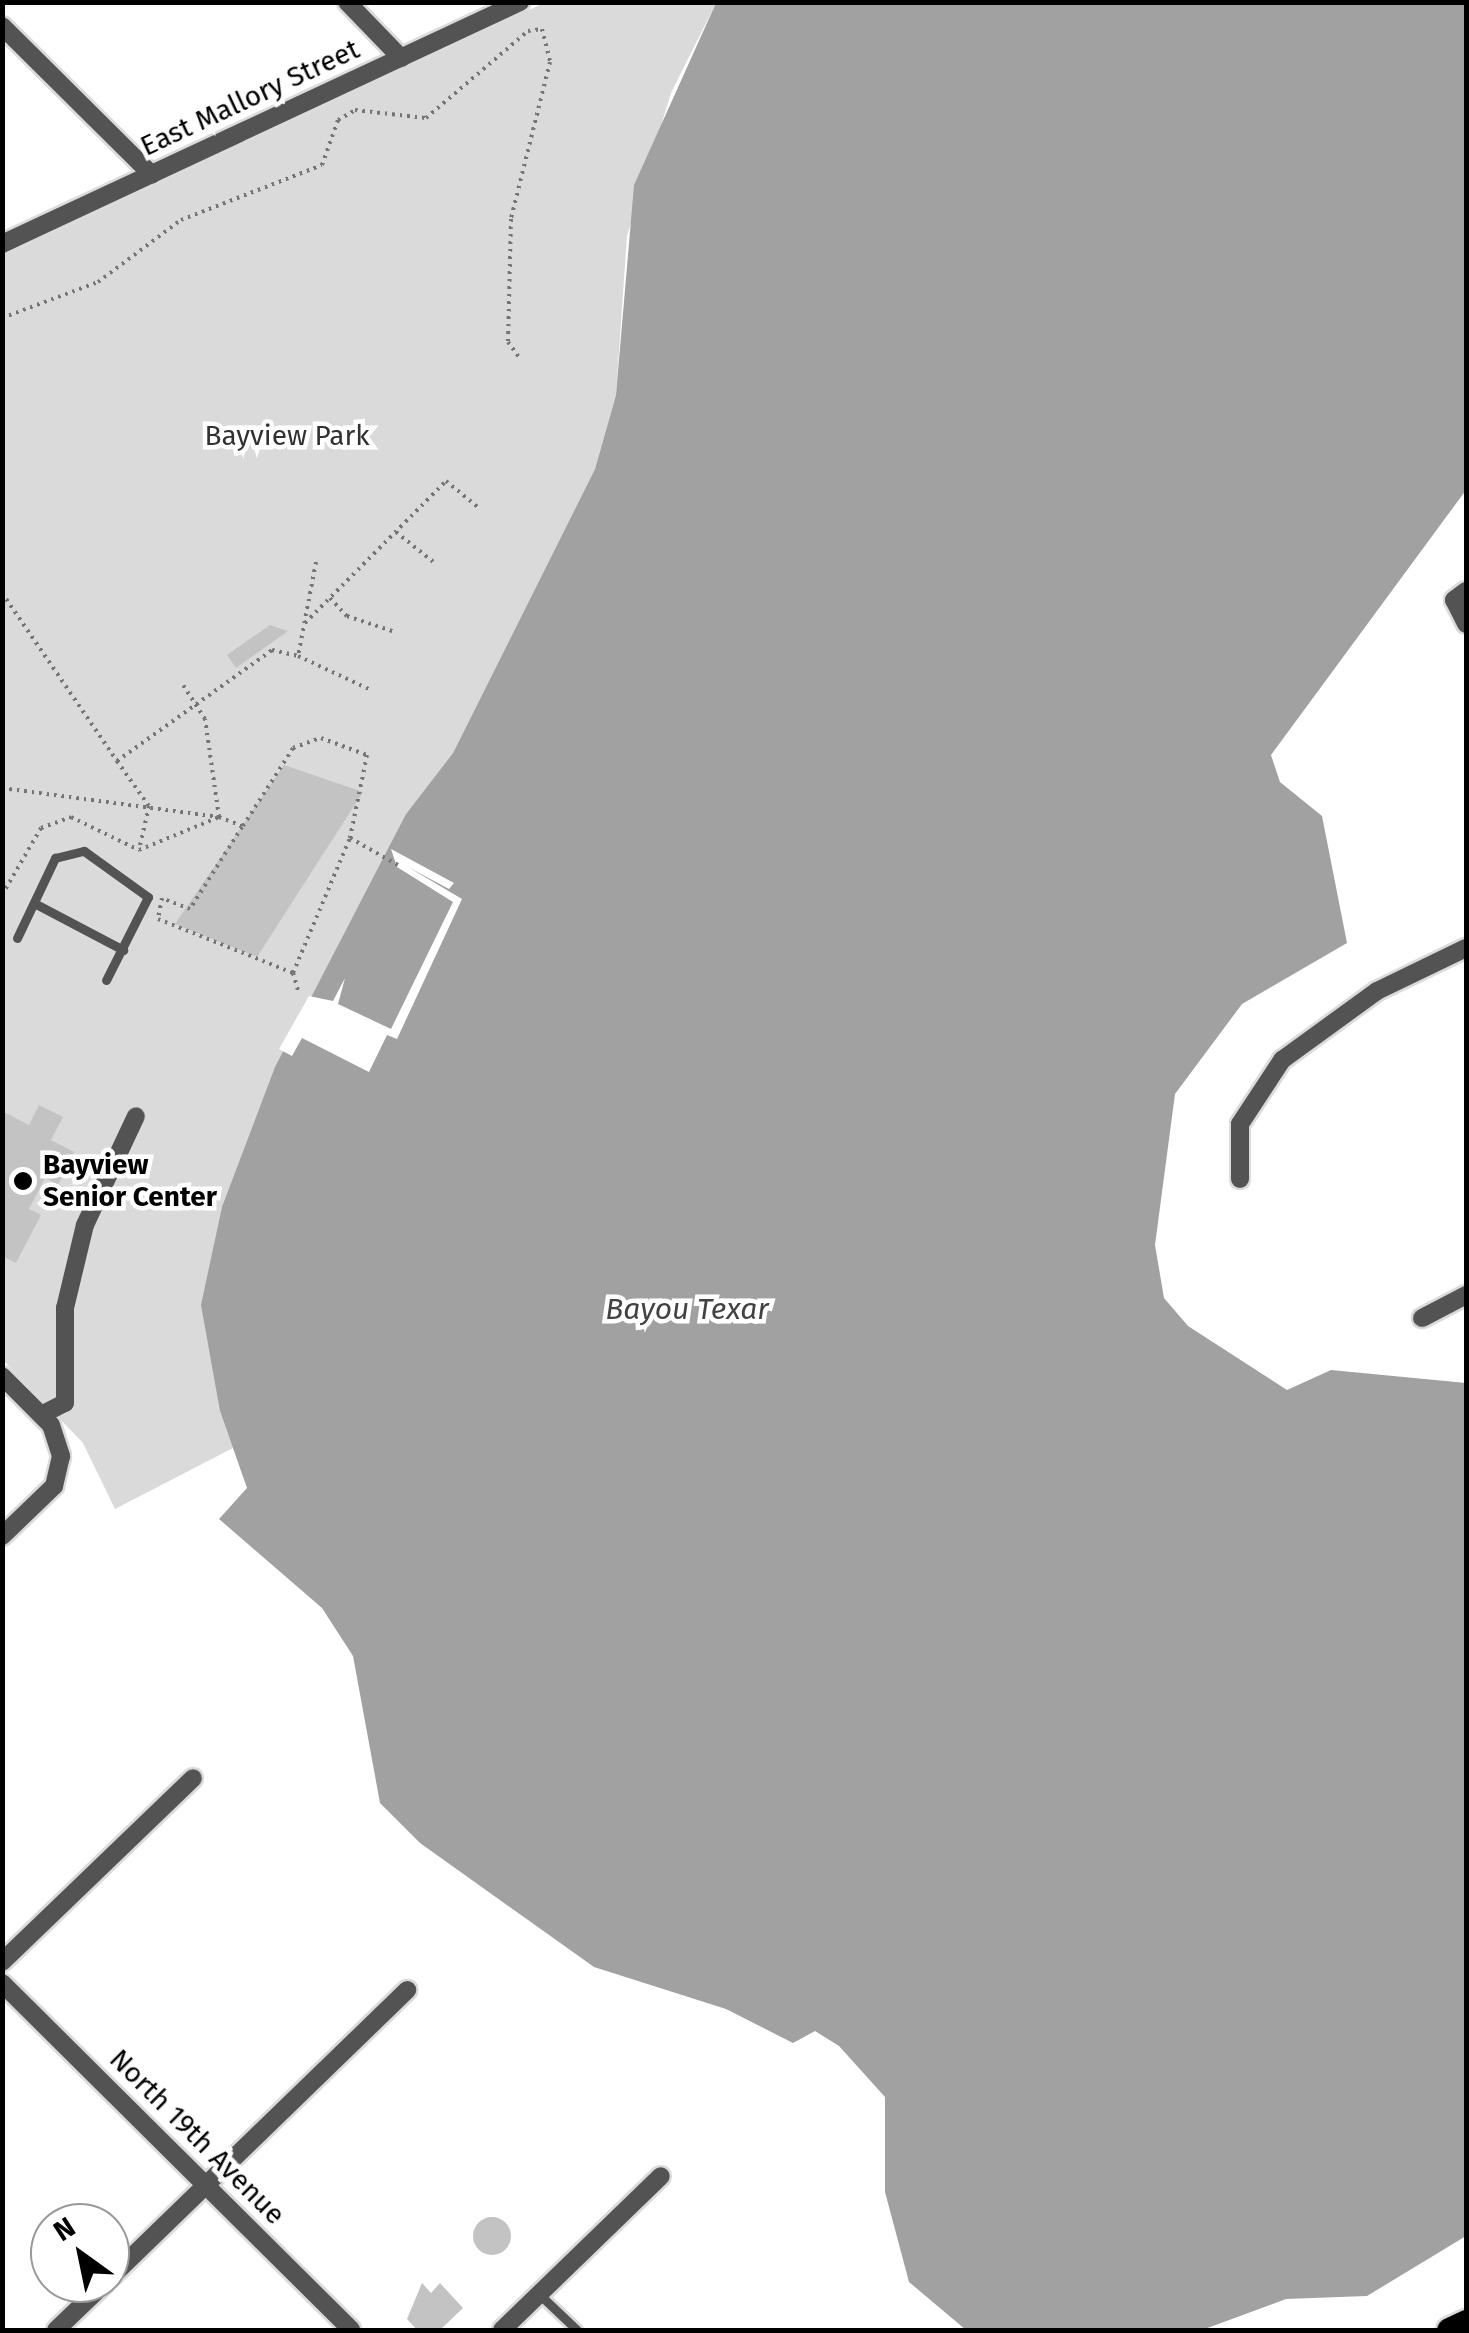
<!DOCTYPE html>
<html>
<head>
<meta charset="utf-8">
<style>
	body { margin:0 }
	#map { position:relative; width:1469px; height:2333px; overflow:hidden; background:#fff; font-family:"Fira Sans",sans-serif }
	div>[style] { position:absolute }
	.green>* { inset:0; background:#dadada }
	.water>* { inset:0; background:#a1a1a1 }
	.pier>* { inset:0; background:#fff }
	.building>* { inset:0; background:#c3c3c3 }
	.round { border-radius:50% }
	.path>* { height:4px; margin-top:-2px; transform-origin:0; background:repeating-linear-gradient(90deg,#757575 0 2.5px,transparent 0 7.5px) }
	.roads { filter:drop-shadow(2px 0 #dbdbdb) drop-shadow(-2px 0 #dbdbdb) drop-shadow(0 2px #dbdbdb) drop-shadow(0 -2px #dbdbdb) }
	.service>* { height:9px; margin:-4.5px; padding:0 4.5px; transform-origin:4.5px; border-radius:4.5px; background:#535353 }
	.minor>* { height:18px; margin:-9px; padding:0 9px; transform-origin:9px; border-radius:9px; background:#535353 }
	.primary>* { height:25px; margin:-12.5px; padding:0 12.5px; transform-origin:12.5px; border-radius:12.5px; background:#000 }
	.dots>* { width:28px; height:28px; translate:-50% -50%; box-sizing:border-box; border:5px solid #fff; border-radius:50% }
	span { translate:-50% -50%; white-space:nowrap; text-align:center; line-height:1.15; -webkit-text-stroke:9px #fff; paint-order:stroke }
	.street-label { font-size:28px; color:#000 }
	.park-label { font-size:28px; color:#313131 }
	.poi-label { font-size:28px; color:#000; font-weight:700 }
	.left { translate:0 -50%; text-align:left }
	.water-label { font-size:30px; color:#424242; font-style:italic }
	.frame { position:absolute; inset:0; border:5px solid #000; pointer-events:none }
	.north { position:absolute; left:30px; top:2203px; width:100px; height:100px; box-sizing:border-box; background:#fff; border:2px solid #999; border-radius:50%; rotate:327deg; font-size:28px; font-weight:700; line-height:40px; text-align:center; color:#000 }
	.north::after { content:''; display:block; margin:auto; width:35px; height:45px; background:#000; clip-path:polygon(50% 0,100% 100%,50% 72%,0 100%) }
</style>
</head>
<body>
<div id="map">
	<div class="green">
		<i style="clip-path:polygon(544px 3px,716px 3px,671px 93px,627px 236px,616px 395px,595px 469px,453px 753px,406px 814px,349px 935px,220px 1411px,233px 1448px,115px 1509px,83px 1443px,3px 1360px,3px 256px)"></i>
	</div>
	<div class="water">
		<i style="clip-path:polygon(716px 3px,1466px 3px,1466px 490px,1271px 755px,1280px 782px,1322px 816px,1347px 943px,1242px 1004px,1175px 1094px,1155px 1245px,1164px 1298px,1188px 1326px,1287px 1390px,1331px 1370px,1466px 1383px,1466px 2236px,1367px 2296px,1286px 2299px,1202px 2330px,966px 2330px,909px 2282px,885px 2192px,885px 2097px,839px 2046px,815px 2031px,793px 2043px,726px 2009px,594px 1967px,420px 1843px,380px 1803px,353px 1656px,322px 1608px,219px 1519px,247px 1488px,220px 1411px,201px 1305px,222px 1207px,275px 1067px,406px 814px,453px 753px,595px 469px,616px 395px,634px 185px)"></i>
	</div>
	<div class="pier">
		<i style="clip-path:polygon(391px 849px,454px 883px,449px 889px,408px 867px,462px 899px,397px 1039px,387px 1035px,369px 1072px,302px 1038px,292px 1056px,279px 1049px,309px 996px,333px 1001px,345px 978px,338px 1004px,391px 1029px,453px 902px,397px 867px)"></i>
	</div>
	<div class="building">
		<i style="clip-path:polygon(270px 625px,288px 631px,236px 668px,227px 655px)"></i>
		<i style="clip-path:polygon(284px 765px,363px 792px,257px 957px,175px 924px)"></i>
		<i style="clip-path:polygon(39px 1105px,63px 1117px,51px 1140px,74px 1152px,58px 1185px,45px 1178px,29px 1209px,41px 1215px,16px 1263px,2px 1256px,2px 1111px,29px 1125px)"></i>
		<i class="round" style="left:473px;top:2217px;width:38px;height:38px"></i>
		<i style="clip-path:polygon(422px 2283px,431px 2293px,440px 2283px,463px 2308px,441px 2329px,417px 2330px,407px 2319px)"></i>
	</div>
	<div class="path">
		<i style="left:2px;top:318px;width:103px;rotate:-20.6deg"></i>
		<i style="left:98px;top:282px;width:104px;rotate:-36.8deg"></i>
		<i style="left:181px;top:220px;width:151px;rotate:-21.3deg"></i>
		<i style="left:322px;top:165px;width:48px;rotate:-70.4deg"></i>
		<i style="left:338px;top:120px;width:20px;rotate:-30deg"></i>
		<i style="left:355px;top:110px;width:71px;rotate:6.4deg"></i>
		<i style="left:426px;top:118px;width:134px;rotate:-40.5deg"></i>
		<i style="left:528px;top:31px;width:14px;rotate:-8deg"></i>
		<i style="left:542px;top:29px;width:34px;rotate:76deg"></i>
		<i style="left:550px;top:62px;width:162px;rotate:104deg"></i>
		<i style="left:511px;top:219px;width:123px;rotate:91.4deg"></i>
		<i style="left:508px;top:342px;width:19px;rotate:54deg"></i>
		<i style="left:396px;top:532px;width:51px;rotate:38.7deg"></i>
		<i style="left:316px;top:562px;width:96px;rotate:100.8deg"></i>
		<i style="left:298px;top:656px;width:81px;rotate:25deg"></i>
		<i style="left:2px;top:593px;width:204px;rotate:55.6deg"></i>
		<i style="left:117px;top:761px;width:191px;rotate:-35.6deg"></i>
		<i style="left:272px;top:650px;width:27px;rotate:13deg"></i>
		<i style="left:330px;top:598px;width:25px;rotate:47deg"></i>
		<i style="left:347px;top:616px;width:51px;rotate:18.4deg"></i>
		<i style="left:305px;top:623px;width:200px;rotate:-45.2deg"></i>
		<i style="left:446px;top:481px;width:43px;rotate:39.3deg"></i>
		<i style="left:117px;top:761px;width:55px;rotate:54.6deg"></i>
		<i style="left:149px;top:806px;width:45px;rotate:102.8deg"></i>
		<i style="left:2px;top:788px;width:219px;rotate:7.6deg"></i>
		<i style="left:219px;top:817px;width:99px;rotate:-98.1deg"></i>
		<i style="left:205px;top:719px;width:40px;rotate:-122.9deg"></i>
		<i style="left:242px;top:827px;width:97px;rotate:122.4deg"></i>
		<i style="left:190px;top:909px;width:30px;rotate:-159deg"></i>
		<i style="left:162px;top:898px;width:21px;rotate:101deg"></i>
		<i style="left:158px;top:919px;width:145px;rotate:21.8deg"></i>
		<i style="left:293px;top:973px;width:147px;rotate:-67.1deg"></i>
		<i style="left:2px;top:895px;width:78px;rotate:-59.8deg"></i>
		<i style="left:41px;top:828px;width:32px;rotate:-20deg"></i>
		<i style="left:71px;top:817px;width:76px;rotate:25.9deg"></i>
		<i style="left:139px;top:850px;width:87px;rotate:-22.4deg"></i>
		<i style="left:219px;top:817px;width:26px;rotate:21deg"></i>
		<i style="left:243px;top:826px;width:93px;rotate:-57.3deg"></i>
		<i style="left:293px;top:748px;width:30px;rotate:-20deg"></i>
		<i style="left:321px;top:738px;width:49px;rotate:20.3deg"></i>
		<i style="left:367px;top:755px;width:85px;rotate:101.6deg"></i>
		<i style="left:350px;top:838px;width:55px;rotate:29.4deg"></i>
		<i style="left:293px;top:973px;width:22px;rotate:74deg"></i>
	</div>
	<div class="roads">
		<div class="service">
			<i style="left:34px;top:903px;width:101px;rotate:27.8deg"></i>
			<i style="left:17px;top:938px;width:89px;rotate:-64.6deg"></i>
			<i style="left:55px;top:858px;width:30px;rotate:-14deg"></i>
			<i style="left:84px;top:851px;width:79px;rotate:35.7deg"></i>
			<i style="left:148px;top:897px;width:93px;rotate:116.8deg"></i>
			<i style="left:539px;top:2294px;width:52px;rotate:43.5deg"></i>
		</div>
		<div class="minor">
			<i style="left:347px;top:2px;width:78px;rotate:46deg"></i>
			<i style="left:2px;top:26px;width:211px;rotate:44.8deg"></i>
			<i style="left:2px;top:244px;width:572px;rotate:-25.04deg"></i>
			<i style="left:1466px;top:591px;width:15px;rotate:143deg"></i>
			<i style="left:1454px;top:600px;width:27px;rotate:63deg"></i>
			<i style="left:1240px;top:1179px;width:55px;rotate:-90deg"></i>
			<i style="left:1240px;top:1124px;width:77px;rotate:-56.7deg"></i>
			<i style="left:1282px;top:1060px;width:117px;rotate:-36deg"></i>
			<i style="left:1377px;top:991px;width:99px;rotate:-25.8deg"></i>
			<i style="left:1422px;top:1318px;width:50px;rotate:-27.6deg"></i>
			<i style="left:2px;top:1376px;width:69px;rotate:45deg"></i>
			<i style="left:51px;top:1425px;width:33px;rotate:72deg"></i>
			<i style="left:61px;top:1456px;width:31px;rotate:103deg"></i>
			<i style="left:54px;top:1486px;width:72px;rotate:136.1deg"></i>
			<i style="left:41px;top:1415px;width:27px;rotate:-27deg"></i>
			<i style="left:65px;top:1403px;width:95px;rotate:-90deg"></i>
			<i style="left:65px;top:1308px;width:85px;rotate:-76.5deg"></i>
			<i style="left:85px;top:1225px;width:120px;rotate:-64.9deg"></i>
			<i style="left:2px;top:1962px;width:265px;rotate:-43.9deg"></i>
			<i style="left:2px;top:1983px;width:492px;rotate:44.8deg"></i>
			<i style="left:110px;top:2278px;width:414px;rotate:-44.1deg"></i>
			<i style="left:56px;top:2330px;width:68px;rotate:-43.8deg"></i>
			<i style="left:502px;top:2330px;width:221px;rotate:-44.1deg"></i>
		</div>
		<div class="primary">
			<i style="left:1449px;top:2330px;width:19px;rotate:-25deg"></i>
		</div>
	</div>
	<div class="dots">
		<i style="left:23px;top:1181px;background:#000"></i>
	</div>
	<div class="street-label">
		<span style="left:250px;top:98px;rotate:-25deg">East Mallory Street</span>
		<span style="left:197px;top:2137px;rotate:45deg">North 19th Avenue</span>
	</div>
	<div class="park-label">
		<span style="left:287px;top:436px">Bayview Park</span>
	</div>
	<div class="poi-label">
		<span class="left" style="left:43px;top:1181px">Bayview<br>Senior Center</span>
	</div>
	<div class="water-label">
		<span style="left:687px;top:1309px">Bayou Texar</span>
	</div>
	<div class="frame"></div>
	<div class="north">N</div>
</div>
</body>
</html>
